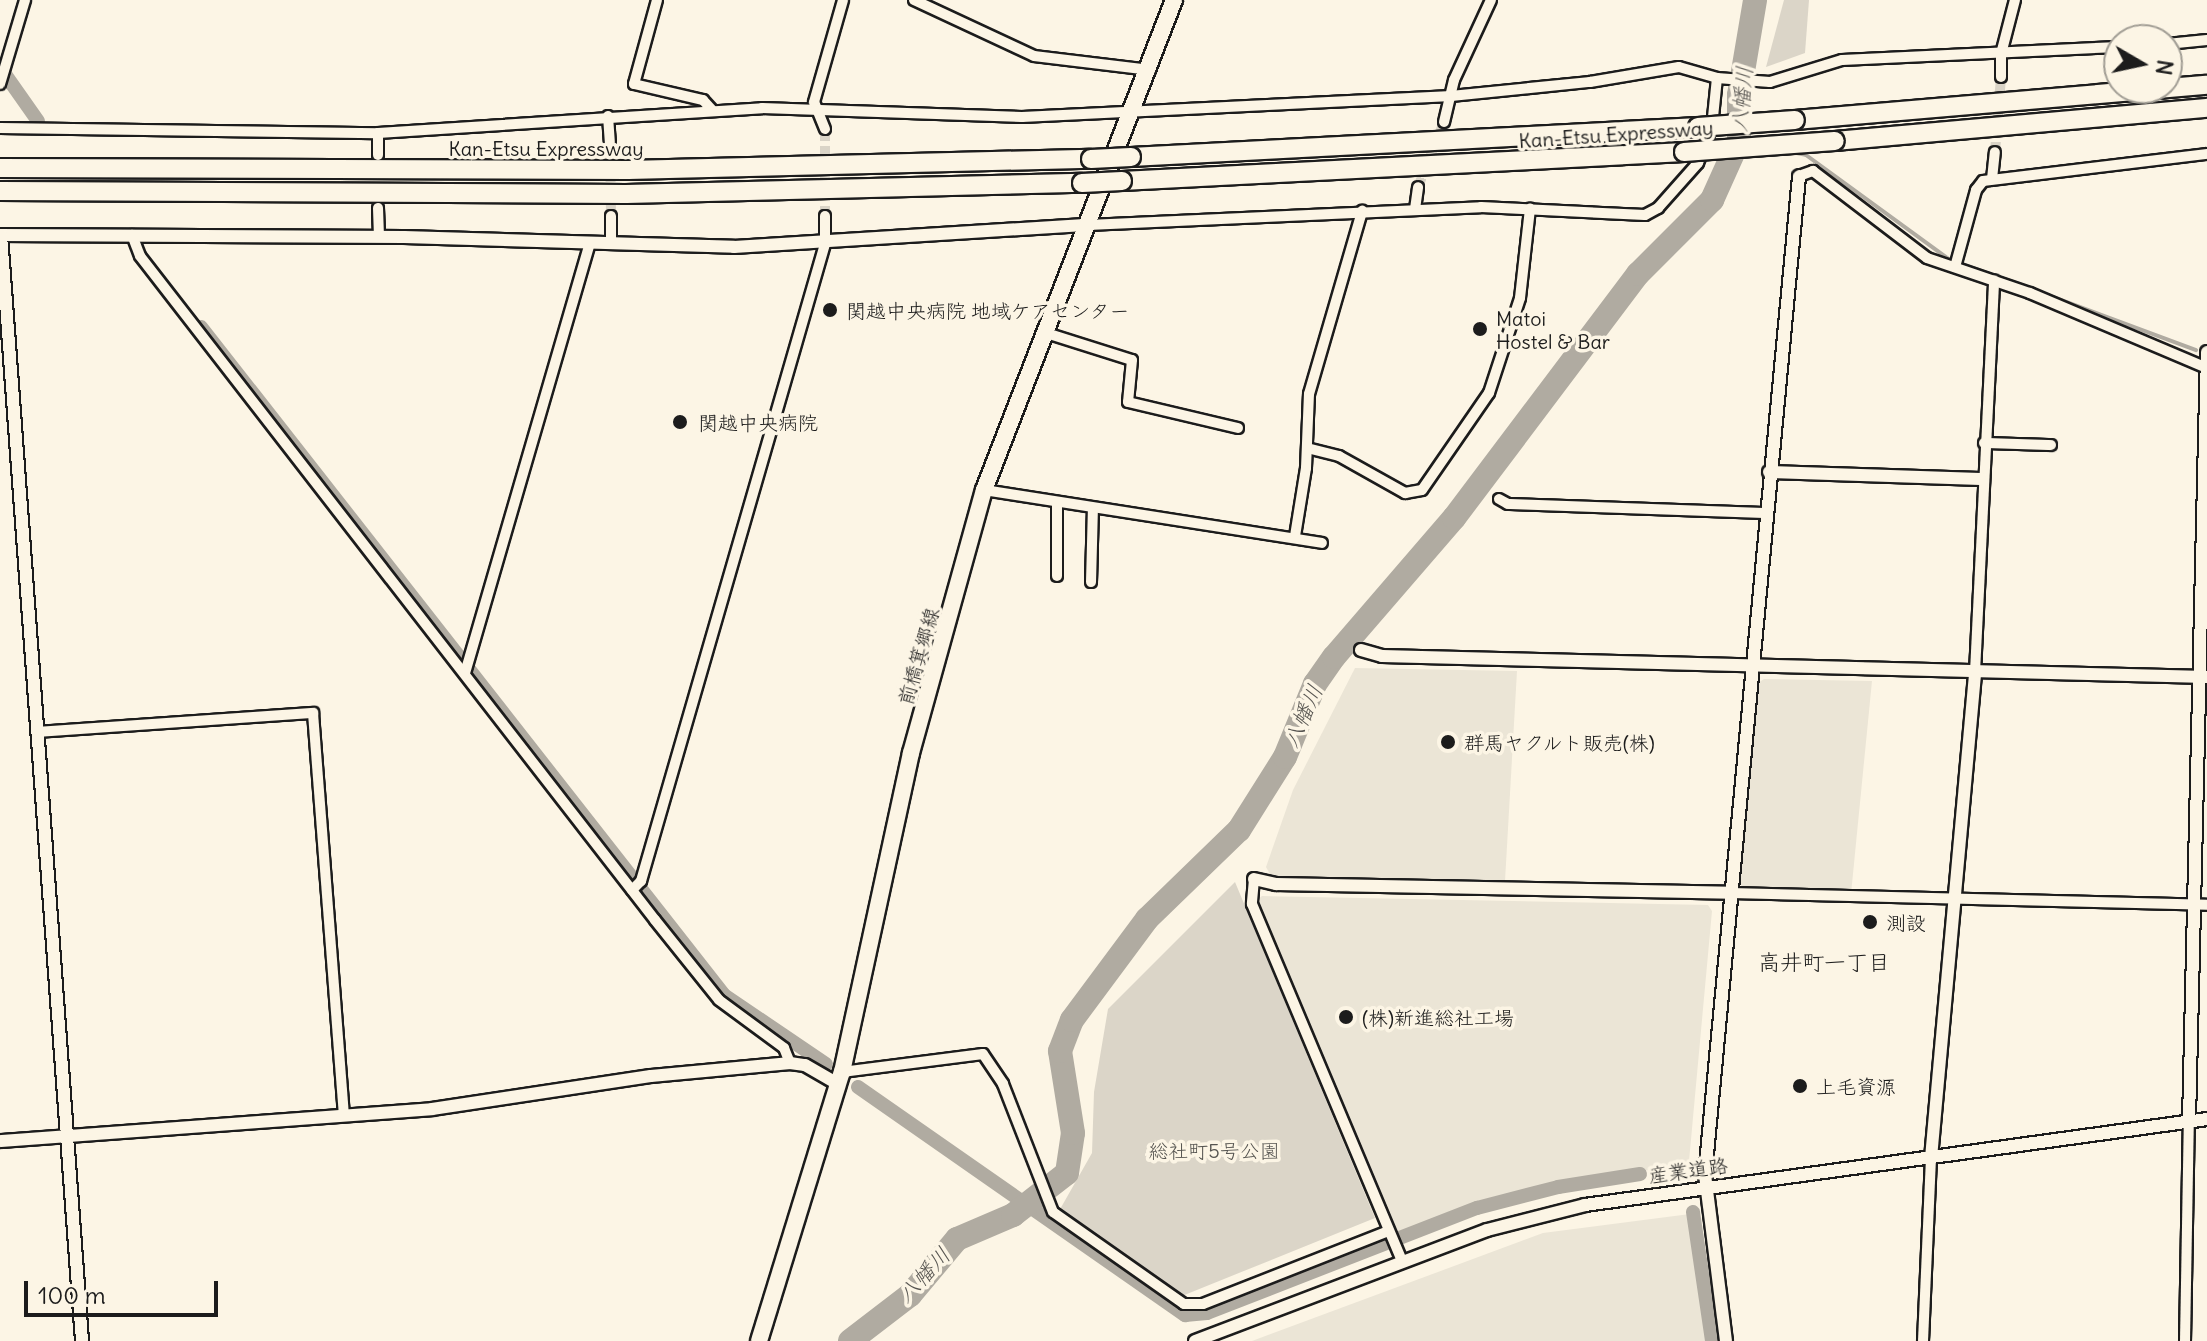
<!DOCTYPE html>
<html>
<head>
<meta charset="utf-8">
<style>
	body { margin:0 }
	#map { position:relative; width:2207px; height:1341px; overflow:hidden; background:#fcf5e5; font-family:Delius,"Klee One",sans-serif }
	div>[style] { position:absolute }
	.built>* { inset:0; background:#ebe5d6 }
	.green>* { inset:0; background:#dbd5c8 }
	.stream>* { height:4px; margin:-2px; padding:0 2px; transform-origin:2px; border-radius:2px; background:#b0aba1 }
	.canal>* { height:14px; margin:-7px; padding:0 7px; transform-origin:7px; border-radius:7px; background:#b0aba1 }
	.river>* { height:24px; margin:-12px; padding:0 12px; transform-origin:12px; border-radius:12px; background:#b0aba1 }
	.minor-tunnel>* { height:10px; margin-top:-5px; transform-origin:0; background:repeating-linear-gradient(90deg,#dad4c7 0 10px,transparent 0 15px) }
	.roads { filter:drop-shadow(2px 0 #1c1c1c) drop-shadow(-2px 0 #1c1c1c) drop-shadow(0 2px #1c1c1c) drop-shadow(0 -2px #1c1c1c) }
	.minor>* { height:10px; margin:-5px; padding:0 5px; transform-origin:5px; border-radius:5px; background:#fcf5e5 }
	.tertiary>* { height:12px; margin:-6px; padding:0 6px; transform-origin:6px; border-radius:6px; background:#fcf5e5 }
	.primary>* { height:16px; margin:-8px; padding:0 8px; transform-origin:8px; border-radius:8px; background:#fcf5e5 }
	.motorway>* { height:18px; margin:-9px; padding:0 9px; transform-origin:9px; border-radius:9px; background:#fcf5e5 }
	.bridges { filter:drop-shadow(2px 0 #1c1c1c) drop-shadow(-2px 0 #1c1c1c) drop-shadow(0 2px #1c1c1c) drop-shadow(0 -2px #1c1c1c) }
	.motorway-bridge>* { height:18px; margin:-9px; padding:0 9px; transform-origin:9px; border-radius:9px; background:#fcf5e5 }
	.dots>* { width:22px; height:22px; translate:-50% -50%; box-sizing:border-box; border:4px solid #fcf5e5; border-radius:50% }
	span { translate:-50% -50%; white-space:nowrap; text-align:center; line-height:1.15; -webkit-text-stroke:7px #fcf5e5; paint-order:stroke }
	.street-label { font-size:20px; color:#1c1c1c }
	.poi-label { font-size:20px; color:#1c1c1c }
	.left { translate:0 -50%; text-align:left }
	.park-label { font-size:20px; color:#555450 }
	.water-label { font-size:22px; color:#575551; font-style:italic }
	.neighbourhood-label { font-size:22px; color:#1c1c1c }
	.north { position:absolute; left:2103px; top:24px; width:80px; height:80px; box-sizing:border-box; background:#fcf5e5; border:2px solid #a29e95; border-radius:50%; rotate:99deg; font-size:22px; font-weight:700; line-height:32px; text-align:center; color:#1c1c1c }
	.north::after { content:''; display:block; margin:auto; width:28px; height:36px; background:#1c1c1c; clip-path:polygon(50% 0,100% 100%,50% 72%,0 100%) }
	.scale { position:absolute; left:24px; top:1281px; width:194px; height:36px; box-sizing:border-box; border:4px solid #1c1c1c; border-top:0; padding-left:10px; font-size:24px; line-height:28px; white-space:nowrap; color:#1c1c1c; -webkit-text-stroke:6px #fcf5e5; paint-order:stroke }
</style>
</head>
<body>
<div id="map">
	<div class="built">
		<i style="clip-path:polygon(1355px 668px,1517px 671px,1505px 881px,1271px 876px,1266px 867px,1293px 790px)"></i>
		<i style="clip-path:polygon(1764px 679px,1872px 681px,1851px 894px,1746px 890px,1739px 883px,1755px 685px)"></i>
		<i style="clip-path:polygon(1262px 896px,1708px 905px,1712px 911px,1688px 1172px,1640px 1170px,1565px 1181px,1493px 1197px,1393px 1236px,1256px 901px)"></i>
		<i style="clip-path:polygon(1690px 1214px,1710px 1341px,1252px 1341px,1543px 1233px)"></i>
	</div>
	<div class="green">
		<i style="clip-path:polygon(1784px 0,1809px 0,1805px 53px,1766px 67px)"></i>
		<i style="clip-path:polygon(1235px 882px,1375px 1218px,1182px 1296px,1059px 1211px,1092px 1153px,1094px 1092px,1108px 1009px)"></i>
	</div>
	<div class="stream">
		<i style="left:1791px;top:152px;width:15px;rotate:11deg"></i>
		<i style="left:1806px;top:155px;width:178px;rotate:36.1deg"></i>
		<i style="left:1962px;top:264px;width:38px;rotate:20deg"></i>
		<i style="left:2048px;top:295px;width:158px;rotate:20.4deg"></i>
	</div>
	<div class="canal">
		<i style="left:0;top:67px;width:66px;rotate:54.9deg"></i>
		<i style="left:201px;top:327px;width:848px;rotate:51.94deg"></i>
		<i style="left:724px;top:995px;width:123px;rotate:34.1deg"></i>
		<i style="left:858px;top:1087px;width:399px;rotate:34.9deg"></i>
		<i style="left:1185px;top:1315px;width:22px;rotate:-5deg"></i>
		<i style="left:1207px;top:1313px;width:290px;rotate:-21.3deg"></i>
		<i style="left:1477px;top:1208px;width:84px;rotate:-14.5deg"></i>
		<i style="left:1558px;top:1187px;width:83px;rotate:-9deg"></i>
		<i style="left:1693px;top:1212px;width:130px;rotate:81.6deg"></i>
	</div>
	<div class="river">
		<i style="left:850px;top:1341px;width:76px;rotate:-37.5deg"></i>
		<i style="left:910px;top:1295px;width:73px;rotate:-50deg"></i>
		<i style="left:957px;top:1239px;width:61px;rotate:-23.2deg"></i>
		<i style="left:1013px;top:1215px;width:68px;rotate:-37.9deg"></i>
		<i style="left:1067px;top:1173px;width:40px;rotate:-81.5deg"></i>
		<i style="left:1073px;top:1133px;width:83px;rotate:-99deg"></i>
		<i style="left:1060px;top:1051px;width:33px;rotate:-69deg"></i>
		<i style="left:1072px;top:1020px;width:126px;rotate:-53.4deg"></i>
		<i style="left:1147px;top:919px;width:128px;rotate:-44.1deg"></i>
		<i style="left:1239px;top:830px;width:86px;rotate:-57.8deg"></i>
		<i style="left:1285px;top:757px;width:79px;rotate:-67.7deg"></i>
		<i style="left:1315px;top:684px;width:33px;rotate:-55deg"></i>
		<i style="left:1334px;top:657px;width:184px;rotate:-49.2deg"></i>
		<i style="left:1454px;top:518px;width:306px;rotate:-53deg"></i>
		<i style="left:1638px;top:274px;width:105px;rotate:-45deg"></i>
		<i style="left:1712px;top:200px;width:66px;rotate:-65.8deg"></i>
		<i style="left:1739px;top:140px;width:45px;rotate:-90deg"></i>
		<i style="left:1739px;top:95px;width:96px;rotate:-80.4deg"></i>
	</div>
	<div class="minor-tunnel">
		<i style="left:610px;top:142px;width:74px;rotate:89.2deg"></i>
		<i style="left:1995px;top:152px;width:75px;rotate:-85.4deg"></i>
		<i style="left:1418px;top:187px;width:70px;rotate:-68.2deg"></i>
		<i style="left:825px;top:216px;width:87px;rotate:-90deg"></i>
	</div>
	<div class="roads">
		<div class="minor">
			<i style="left:657px;top:0;width:87px;rotate:105.3deg"></i>
			<i style="left:634px;top:84px;width:71px;rotate:13.1deg"></i>
			<i style="left:703px;top:100px;width:13px;rotate:48deg"></i>
			<i style="left:914px;top:0;width:132px;rotate:25deg"></i>
			<i style="left:1034px;top:56px;width:117px;rotate:6.9deg"></i>
			<i style="left:2167px;top:44px;width:40px;rotate:-5.7deg"></i>
			<i style="left:2001px;top:77px;width:23px;rotate:-90deg"></i>
			<i style="left:2001px;top:54px;width:56px;rotate:-75.5deg"></i>
			<i style="left:0;top:84px;width:88px;rotate:-73.4deg"></i>
			<i style="left:608px;top:116px;width:26px;rotate:86deg"></i>
			<i style="left:1444px;top:122px;width:43px;rotate:-76.6deg"></i>
			<i style="left:1454px;top:80px;width:88px;rotate:-65.2deg"></i>
			<i style="left:0;top:128px;width:378px;rotate:0.8deg"></i>
			<i style="left:378px;top:133px;width:385px;rotate:-3.7deg"></i>
			<i style="left:762px;top:108px;width:260px;rotate:2deg"></i>
			<i style="left:1022px;top:117px;width:430px;rotate:-2.8deg"></i>
			<i style="left:1451px;top:96px;width:140px;rotate:-5.8deg"></i>
			<i style="left:1590px;top:82px;width:90px;rotate:-9.6deg"></i>
			<i style="left:1679px;top:67px;width:40px;rotate:16deg"></i>
			<i style="left:1717px;top:78px;width:53px;rotate:4.3deg"></i>
			<i style="left:1770px;top:82px;width:75px;rotate:-17deg"></i>
			<i style="left:1842px;top:60px;width:277px;rotate:-2.7deg"></i>
			<i style="left:825px;top:129px;width:29px;rotate:-112deg"></i>
			<i style="left:814px;top:102px;width:106px;rotate:-74.1deg"></i>
			<i style="left:378px;top:133px;width:22px;rotate:90deg"></i>
			<i style="left:1799px;top:176px;width:15px;rotate:-20deg"></i>
			<i style="left:1813px;top:171px;width:143px;rotate:37.3deg"></i>
			<i style="left:1927px;top:258px;width:109px;rotate:18.8deg"></i>
			<i style="left:2030px;top:293px;width:192px;rotate:23deg"></i>
			<i style="left:1992px;top:179px;width:27px;rotate:-84deg"></i>
			<i style="left:378px;top:208px;width:29px;rotate:88deg"></i>
			<i style="left:1415px;top:209px;width:22px;rotate:-82deg"></i>
			<i style="left:1088px;top:225px;width:393px;rotate:-2.6deg"></i>
			<i style="left:1481px;top:207px;width:164px;rotate:2.8deg"></i>
			<i style="left:1645px;top:215px;width:15px;rotate:-28deg"></i>
			<i style="left:1658px;top:208px;width:60px;rotate:-48.4deg"></i>
			<i style="left:1698px;top:163px;width:39px;rotate:-69deg"></i>
			<i style="left:1712px;top:127px;width:49px;rotate:-84.2deg"></i>
			<i style="left:132px;top:235px;width:22px;rotate:69deg"></i>
			<i style="left:140px;top:256px;width:840px;rotate:52.2deg"></i>
			<i style="left:655px;top:920px;width:102px;rotate:51.3deg"></i>
			<i style="left:719px;top:1000px;width:81px;rotate:36.4deg"></i>
			<i style="left:784px;top:1048px;width:16px;rotate:68deg"></i>
			<i style="left:611px;top:244px;width:28px;rotate:-90deg"></i>
			<i style="left:1955px;top:267px;width:80px;rotate:-74.7deg"></i>
			<i style="left:1976px;top:190px;width:11px;rotate:-52deg"></i>
			<i style="left:1983px;top:181px;width:226px;rotate:-6.9deg"></i>
			<i style="left:1043px;top:332px;width:93px;rotate:17.5deg"></i>
			<i style="left:1132px;top:360px;width:42px;rotate:95.4deg"></i>
			<i style="left:1128px;top:402px;width:113px;rotate:13.3deg"></i>
			<i style="left:1984px;top:443px;width:67px;rotate:1.7deg"></i>
			<i style="left:1307px;top:448px;width:33px;rotate:14deg"></i>
			<i style="left:1339px;top:456px;width:76px;rotate:29.3deg"></i>
			<i style="left:1405px;top:493px;width:17px;rotate:-10deg"></i>
			<i style="left:1422px;top:490px;width:118px;rotate:-55.4deg"></i>
			<i style="left:1489px;top:393px;width:100px;rotate:-71.9deg"></i>
			<i style="left:1520px;top:298px;width:90px;rotate:-83.6deg"></i>
			<i style="left:984px;top:490px;width:342px;rotate:8.9deg"></i>
			<i style="left:1499px;top:499px;width:10px;rotate:29deg"></i>
			<i style="left:1508px;top:504px;width:258px;rotate:2deg"></i>
			<i style="left:1057px;top:502px;width:74px;rotate:90deg"></i>
			<i style="left:1295px;top:536px;width:69px;rotate:-80.8deg"></i>
			<i style="left:1306px;top:468px;width:74px;rotate:-87.7deg"></i>
			<i style="left:1309px;top:394px;width:191px;rotate:-73.8deg"></i>
			<i style="left:1091px;top:582px;width:74px;rotate:-88.5deg"></i>
			<i style="left:1975px;top:672px;width:392px;rotate:-87.2deg"></i>
			<i style="left:465px;top:673px;width:447px;rotate:-73.8deg"></i>
			<i style="left:38px;top:732px;width:276px;rotate:-4deg"></i>
			<i style="left:313px;top:713px;width:403px;rotate:85.6deg"></i>
			<i style="left:1254px;top:879px;width:25px;rotate:95deg"></i>
			<i style="left:1252px;top:904px;width:387px;rotate:67.2deg"></i>
			<i style="left:632px;top:890px;width:13px;rotate:-45deg"></i>
			<i style="left:641px;top:881px;width:663px;rotate:-73.89deg"></i>
			<i style="left:825px;top:244px;width:28px;rotate:-90deg"></i>
			<i style="left:1731px;top:893px;width:476px;rotate:1.4deg"></i>
			<i style="left:842px;top:1072px;width:142px;rotate:-7.3deg"></i>
			<i style="left:983px;top:1054px;width:36px;rotate:56deg"></i>
			<i style="left:1003px;top:1084px;width:137px;rotate:68.7deg"></i>
			<i style="left:1053px;top:1212px;width:160px;rotate:35.1deg"></i>
			<i style="left:1184px;top:1304px;width:19px"></i>
			<i style="left:1203px;top:1304px;width:197px;rotate:-21.5deg"></i>
			<i style="left:1923px;top:1341px;width:183px;rotate:-87.5deg"></i>
			<i style="left:2185px;top:1341px;width:220px;rotate:-89deg"></i>
		</div>
		<div class="tertiary">
			<i style="left:0;top:235px;width:404px;rotate:0.3deg"></i>
			<i style="left:404px;top:237px;width:330px;rotate:1.7deg"></i>
			<i style="left:734px;top:247px;width:355px;rotate:-3.6deg"></i>
			<i style="left:1px;top:235px;width:1109px;rotate:85.81deg"></i>
			<i style="left:1769px;top:472px;width:213px;rotate:1.9deg"></i>
			<i style="left:1361px;top:650px;width:22px;rotate:16deg"></i>
			<i style="left:1382px;top:656px;width:825px;rotate:1.46deg"></i>
			<i style="left:1254px;top:879px;width:23px;rotate:13deg"></i>
			<i style="left:1276px;top:884px;width:455px;rotate:1.1deg"></i>
			<i style="left:2189px;top:1121px;width:769px;rotate:-88.66deg"></i>
			<i style="left:0;top:1141px;width:433px;rotate:-4.2deg"></i>
			<i style="left:432px;top:1109px;width:221px;rotate:-8.6deg"></i>
			<i style="left:651px;top:1076px;width:140px;rotate:-5.3deg"></i>
			<i style="left:790px;top:1063px;width:15px;rotate:8deg"></i>
			<i style="left:805px;top:1065px;width:39px;rotate:30deg"></i>
			<i style="left:1931px;top:1158px;width:488px;rotate:-84.8deg"></i>
			<i style="left:1195px;top:1341px;width:312px;rotate:-20.8deg"></i>
			<i style="left:1487px;top:1230px;width:101px;rotate:-14.3deg"></i>
			<i style="left:1585px;top:1205px;width:628px;rotate:-7.87deg"></i>
			<i style="left:1726px;top:1341px;width:167px;rotate:-97.2deg"></i>
			<i style="left:1705px;top:1175px;width:1003px;rotate:-84.62deg"></i>
		</div>
		<div class="primary">
			<i style="left:759px;top:1341px;width:282px;rotate:-72.9deg"></i>
			<i style="left:842px;top:1072px;width:326px;rotate:-77.8deg"></i>
			<i style="left:911px;top:753px;width:273px;rotate:-74.5deg"></i>
			<i style="left:984px;top:490px;width:526px;rotate:-68.81deg"></i>
		</div>
		<div class="motorway">
			<i style="left:1795px;top:120px;width:413px;rotate:-4.9deg"></i>
			<i style="left:1835px;top:141px;width:373px;rotate:-5.1deg"></i>
			<i style="left:1131px;top:157px;width:568px;rotate:-3.03deg"></i>
			<i style="left:0;top:168px;width:628px;rotate:0.18deg"></i>
			<i style="left:628px;top:170px;width:463px;rotate:-1.4deg"></i>
			<i style="left:1122px;top:181px;width:563px;rotate:-2.95deg"></i>
			<i style="left:0;top:191px;width:626px;rotate:0.27deg"></i>
			<i style="left:626px;top:194px;width:456px;rotate:-1.4deg"></i>
		</div>
	</div>
	<div class="bridges">
		<div class="motorway-bridge">
			<i style="left:1698px;top:127px;width:97px;rotate:-4.1deg"></i>
			<i style="left:1684px;top:152px;width:151px;rotate:-4.2deg"></i>
			<i style="left:1091px;top:159px;width:40px;rotate:-2.9deg"></i>
			<i style="left:1082px;top:183px;width:40px;rotate:-2.9deg"></i>
		</div>
	</div>
	<div class="dots">
		<i style="left:830px;top:310px;background:#1c1c1c"></i>
		<i style="left:1480px;top:329px;background:#1c1c1c"></i>
		<i style="left:680px;top:422px;background:#1c1c1c"></i>
		<i style="left:1448px;top:742px;background:#1c1c1c"></i>
		<i style="left:1870px;top:922px;background:#1c1c1c"></i>
		<i style="left:1346px;top:1017px;background:#1c1c1c"></i>
		<i style="left:1800px;top:1086px;background:#1c1c1c"></i>
	</div>
	<div class="street-label">
		<span style="left:1616px;top:134px;rotate:-4deg">Kan-Etsu Expressway</span>
		<span style="left:546px;top:148px">Kan-Etsu Expressway</span>
		<span style="left:918px;top:656px;rotate:-74deg">前橋箕郷線</span>
		<span style="left:1688px;top:1170px;rotate:-8deg">産業道路</span>
	</div>
	<div class="poi-label">
		<span class="left" style="left:846px;top:310px">関越中央病院 地域ケアセンター</span>
		<span class="left" style="left:1496px;top:330px">Matoi<br>Hostel &amp; Bar</span>
		<span class="left" style="left:698px;top:422px">関越中央病院</span>
		<span class="left" style="left:1464px;top:742px">群馬ヤクルト販売(株)</span>
		<span class="left" style="left:1886px;top:922px">測設</span>
		<span class="left" style="left:1362px;top:1017px">(株)新進総社工場</span>
		<span class="left" style="left:1816px;top:1086px">上毛資源</span>
	</div>
	<div class="park-label">
		<span style="left:1214px;top:1150px">総社町5号公園</span>
	</div>
	<div class="water-label">
		<span style="left:1742px;top:99px;rotate:-85deg">八幡川</span>
		<span style="left:1303px;top:716px;rotate:-66deg">八幡川</span>
		<span style="left:924px;top:1275px;rotate:-47deg">八幡川</span>
	</div>
	<div class="neighbourhood-label">
		<span style="left:1824px;top:963px">高井町一丁目</span>
	</div>
	<div class="north">N</div>
	<div class="scale">100 m</div>
</div>
</body>
</html>
